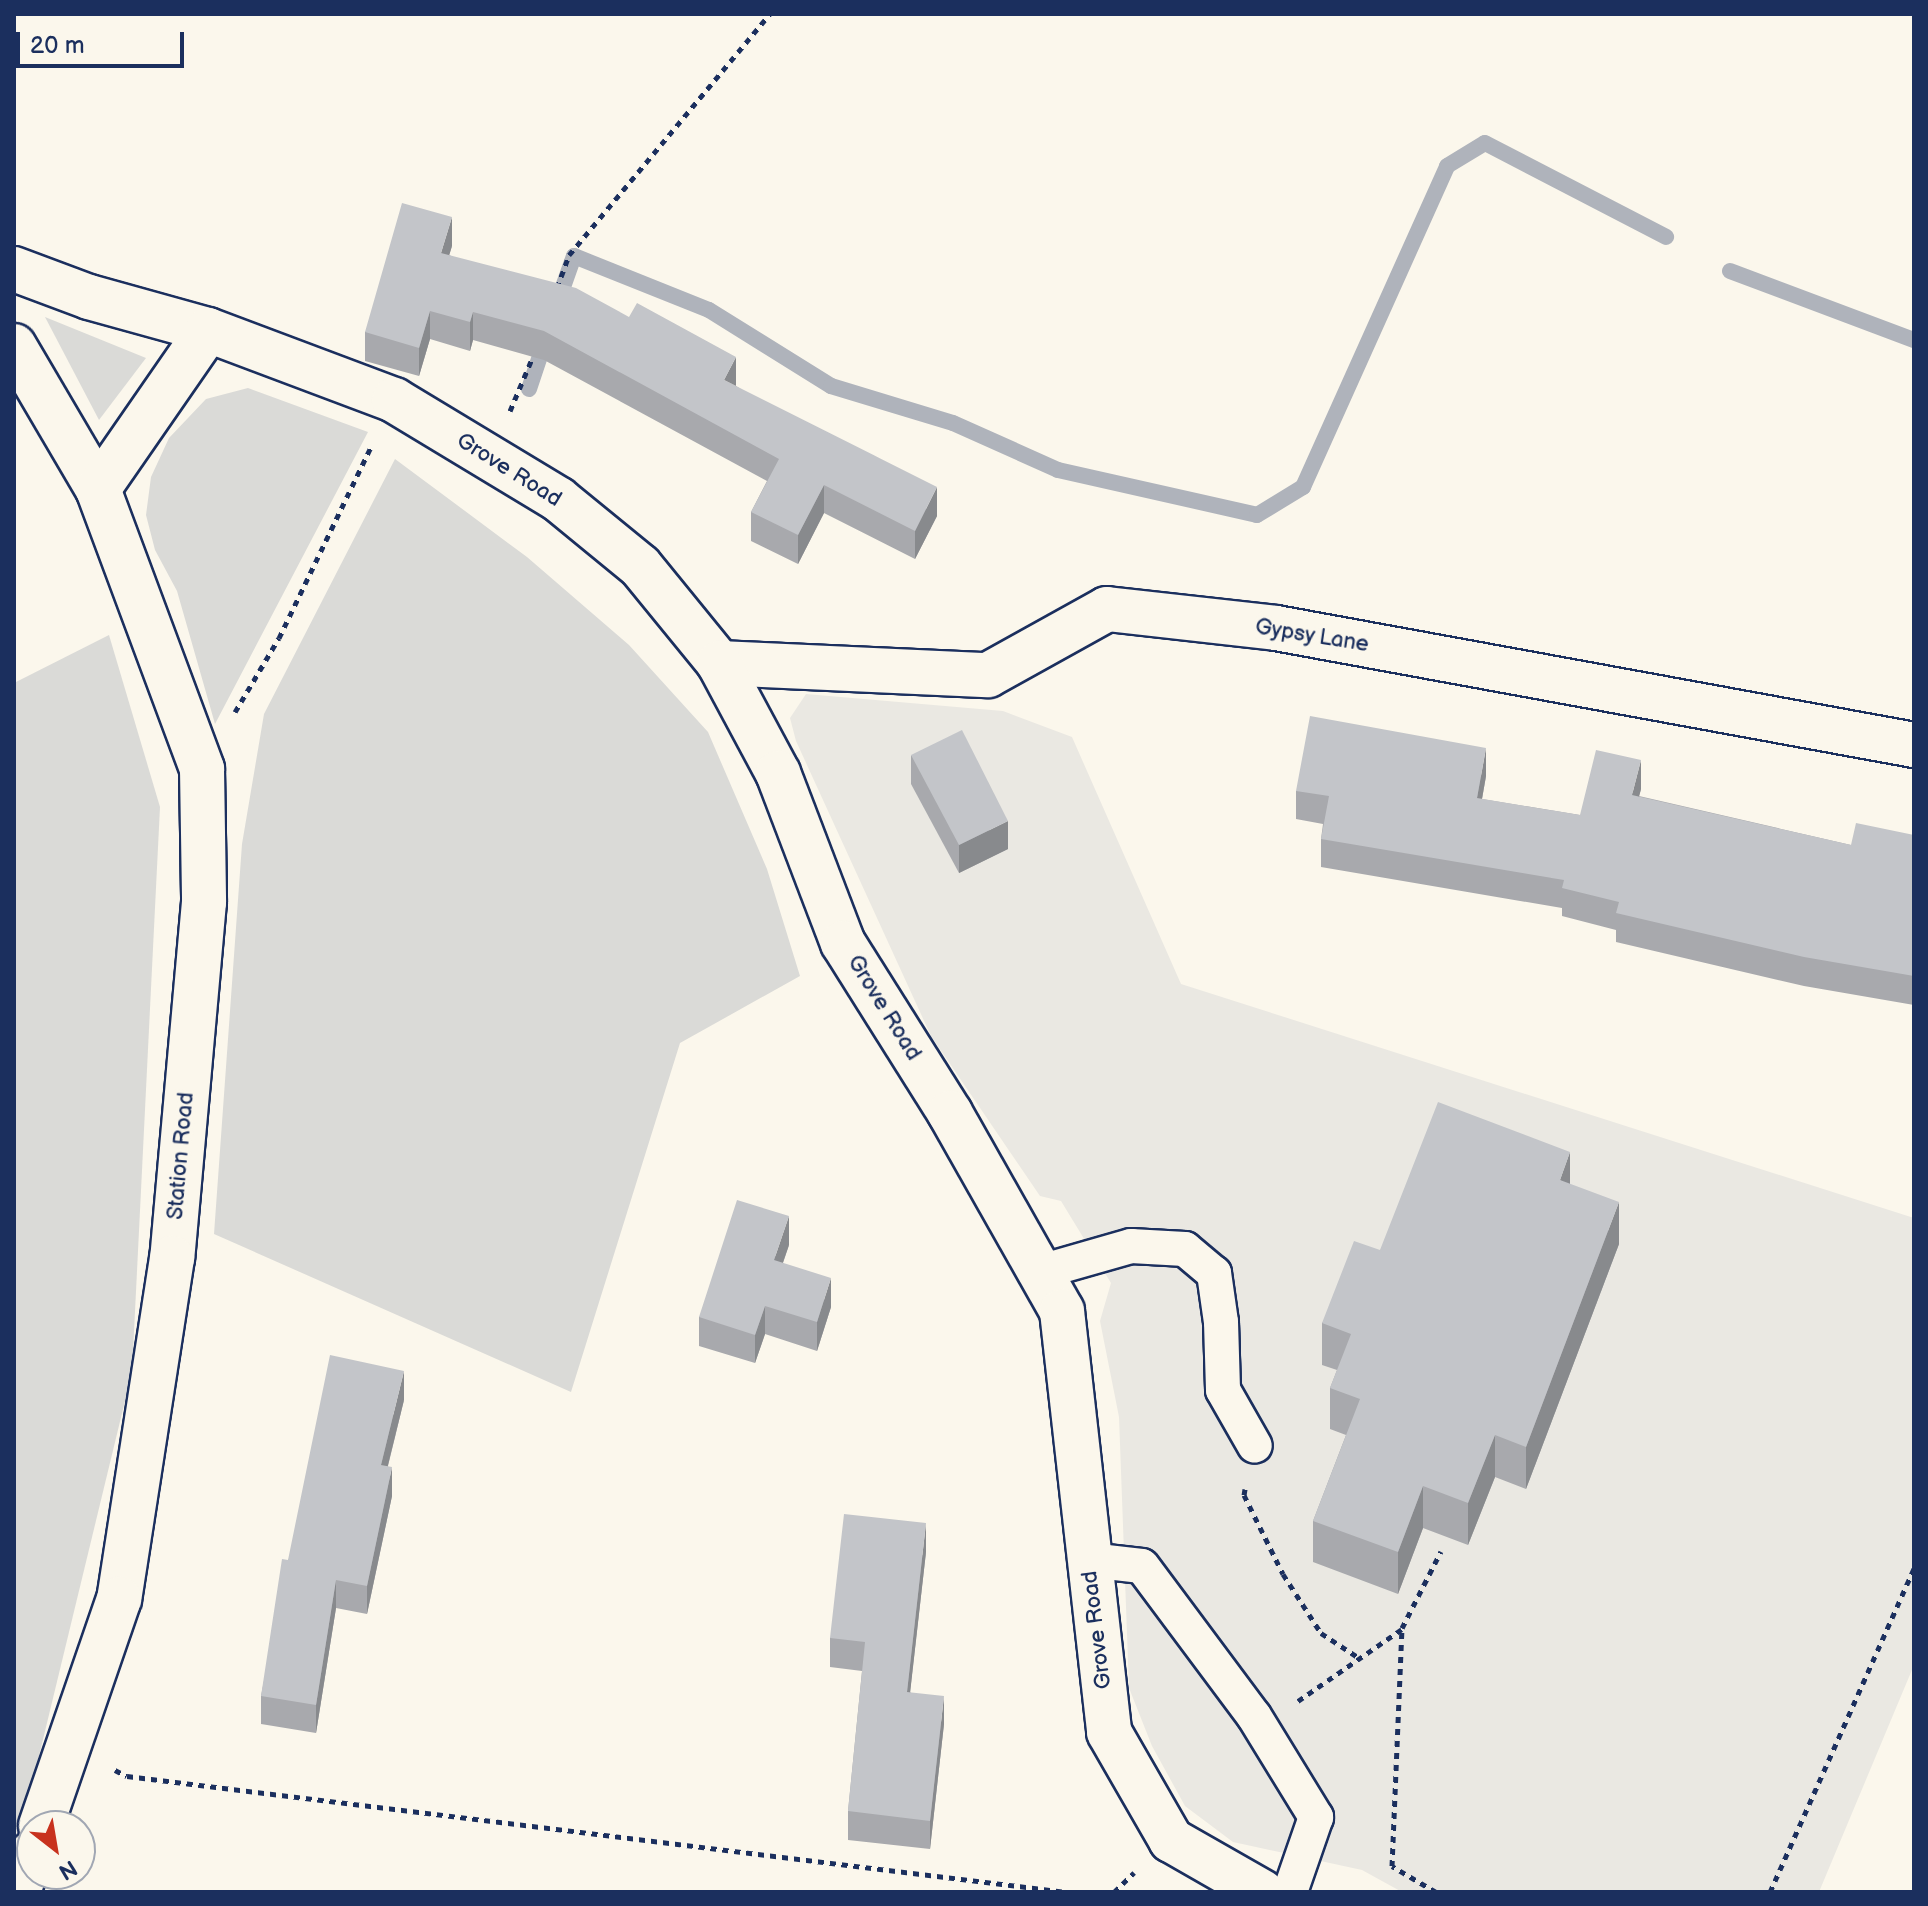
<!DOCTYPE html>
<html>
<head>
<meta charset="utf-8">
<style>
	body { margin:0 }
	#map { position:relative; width:1928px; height:1906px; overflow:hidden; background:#fbf7ec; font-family:"Balsamiq Sans",sans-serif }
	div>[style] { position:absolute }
	.built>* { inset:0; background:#eae8e2 }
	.green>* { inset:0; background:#dadad7 }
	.stream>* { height:16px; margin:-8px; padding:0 8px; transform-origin:8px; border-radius:8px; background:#afb3bb }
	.path>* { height:5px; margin-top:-2.5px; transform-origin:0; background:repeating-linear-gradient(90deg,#1b2f5e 0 6px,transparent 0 12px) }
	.roads { filter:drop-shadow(2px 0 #1b2f5e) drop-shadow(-2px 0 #1b2f5e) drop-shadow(0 2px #1b2f5e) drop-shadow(0 -2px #1b2f5e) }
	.lane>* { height:34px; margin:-17px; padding:0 17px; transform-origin:17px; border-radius:17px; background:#fbf7ec }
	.street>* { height:44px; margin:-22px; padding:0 22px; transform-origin:22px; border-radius:22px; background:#fbf7ec }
	.secondary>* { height:44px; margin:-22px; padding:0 22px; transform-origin:22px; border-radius:22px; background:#fbf7ec }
	.wall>* { inset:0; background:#a8a9ad }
	.shaded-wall>* { inset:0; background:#888a8d }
	.building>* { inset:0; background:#c3c5c9 }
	span { translate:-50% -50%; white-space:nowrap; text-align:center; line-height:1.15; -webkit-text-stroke:7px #fbf7ec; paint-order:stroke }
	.street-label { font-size:22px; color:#1b2f5e }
	.frame { position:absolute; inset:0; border:16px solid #1b2f5e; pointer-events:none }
	.north { position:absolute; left:16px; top:1810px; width:80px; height:80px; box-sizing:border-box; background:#fbf7ec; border:2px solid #a1a7b3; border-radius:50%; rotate:149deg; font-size:22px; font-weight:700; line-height:32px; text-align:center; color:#1b2f5e }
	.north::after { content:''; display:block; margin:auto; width:28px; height:36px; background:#c8321e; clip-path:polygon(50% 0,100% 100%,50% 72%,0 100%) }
	.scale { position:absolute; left:16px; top:32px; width:168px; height:36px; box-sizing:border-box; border:4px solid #1b2f5e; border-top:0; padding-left:10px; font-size:24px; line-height:28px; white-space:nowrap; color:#1b2f5e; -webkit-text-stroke:6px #fbf7ec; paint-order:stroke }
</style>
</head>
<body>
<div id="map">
	<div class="built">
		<i style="clip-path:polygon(806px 694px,1003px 711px,1072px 737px,1181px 984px,1914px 1218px,1914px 1665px,1819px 1892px,1402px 1892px,1362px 1870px,1233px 1842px,1185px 1806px,1152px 1746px,1129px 1688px,1119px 1417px,1100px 1321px,1111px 1283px,1061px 1201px,1040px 1196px,931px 1036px,796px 741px,790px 718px)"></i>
	</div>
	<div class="green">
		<i style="clip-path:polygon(45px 317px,146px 358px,99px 420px)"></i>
		<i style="clip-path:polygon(248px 388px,368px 432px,215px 724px,177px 591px,155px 550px,146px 515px,151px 477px,169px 438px,206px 399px)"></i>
		<i style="clip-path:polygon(395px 459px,527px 557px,629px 645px,708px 732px,767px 869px,800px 976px,680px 1043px,571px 1392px,214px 1234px,242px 844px,264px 714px)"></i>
		<i style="clip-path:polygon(109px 635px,160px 807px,132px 1372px,31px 1789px,14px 1834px,14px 683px)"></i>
	</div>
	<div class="stream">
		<i style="left:1730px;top:271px;width:197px;rotate:20.6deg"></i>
		<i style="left:557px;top:304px;width:51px;rotate:-70.5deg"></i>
		<i style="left:574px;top:256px;width:145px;rotate:21.8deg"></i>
		<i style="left:709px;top:310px;width:144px;rotate:31.9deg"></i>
		<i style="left:831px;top:386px;width:127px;rotate:16.9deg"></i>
		<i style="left:953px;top:423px;width:115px;rotate:24.1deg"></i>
		<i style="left:1058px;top:470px;width:204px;rotate:12.7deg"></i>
		<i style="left:1257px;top:515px;width:54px;rotate:-31.3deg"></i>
		<i style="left:1303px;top:487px;width:352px;rotate:-65.8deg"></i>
		<i style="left:1447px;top:166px;width:44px;rotate:-31.2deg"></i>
		<i style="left:1485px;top:143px;width:204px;rotate:27.4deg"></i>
		<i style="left:529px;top:389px;width:51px;rotate:-71.6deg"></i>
	</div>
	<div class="path">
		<i style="left:557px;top:288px;width:35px;rotate:-70deg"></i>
		<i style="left:569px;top:255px;width:314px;rotate:-50.2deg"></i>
		<i style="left:510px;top:411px;width:62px;rotate:-67.2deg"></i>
		<i style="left:235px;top:712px;width:86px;rotate:-59.3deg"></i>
		<i style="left:279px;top:638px;width:212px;rotate:-64.3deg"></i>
		<i style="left:1245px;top:1489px;width:6px;rotate:99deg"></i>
		<i style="left:1244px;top:1495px;width:88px;rotate:63.7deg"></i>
		<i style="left:1283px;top:1574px;width:70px;rotate:57.2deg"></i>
		<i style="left:1321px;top:1633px;width:45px;rotate:33.3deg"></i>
		<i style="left:1298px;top:1701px;width:126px;rotate:-34.7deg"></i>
		<i style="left:115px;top:1770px;width:13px;rotate:27deg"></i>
		<i style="left:127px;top:1776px;width:946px;rotate:7.04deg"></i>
		<i style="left:1114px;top:1892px;width:28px;rotate:-44deg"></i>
		<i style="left:1436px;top:1892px;width:51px;rotate:-149.4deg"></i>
		<i style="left:1392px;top:1866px;width:238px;rotate:-87.6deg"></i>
		<i style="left:1402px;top:1628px;width:86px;rotate:-63.1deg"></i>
		<i style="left:1770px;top:1892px;width:354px;rotate:-66deg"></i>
	</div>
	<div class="roads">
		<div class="lane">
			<i style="left:1040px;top:1272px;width:95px;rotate:-15.9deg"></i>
			<i style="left:1131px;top:1246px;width:54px;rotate:3.2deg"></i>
			<i style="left:1185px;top:1249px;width:38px;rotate:40deg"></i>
			<i style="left:1214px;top:1273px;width:49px;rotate:81.9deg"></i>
			<i style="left:1221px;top:1322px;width:68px;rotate:88.3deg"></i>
			<i style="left:1223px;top:1390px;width:64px;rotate:60.3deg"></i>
			<i style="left:1089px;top:1560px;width:53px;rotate:6.5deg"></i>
			<i style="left:1142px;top:1566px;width:187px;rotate:53.3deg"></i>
			<i style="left:1254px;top:1716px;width:119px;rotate:58.5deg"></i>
			<i style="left:1316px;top:1817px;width:79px;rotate:109.1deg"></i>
		</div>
		<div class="street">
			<i style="left:719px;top:663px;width:269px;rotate:2.6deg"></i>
			<i style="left:988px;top:675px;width:136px;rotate:-29deg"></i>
			<i style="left:1107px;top:609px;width:170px;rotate:6.4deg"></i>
			<i style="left:1276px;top:628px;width:649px;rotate:10.39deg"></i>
		</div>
		<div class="secondary">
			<i style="left:14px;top:269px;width:80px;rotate:20.5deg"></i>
			<i style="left:89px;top:297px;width:123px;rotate:15.5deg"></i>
			<i style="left:208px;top:330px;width:199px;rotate:20.6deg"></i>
			<i style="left:394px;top:400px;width:192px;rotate:31.1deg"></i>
			<i style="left:558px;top:499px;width:106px;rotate:39.3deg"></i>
			<i style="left:640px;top:566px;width:125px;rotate:50.8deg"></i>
			<i style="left:719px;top:663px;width:125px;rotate:61.8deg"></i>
			<i style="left:778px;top:773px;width:182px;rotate:69.1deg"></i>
			<i style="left:843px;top:943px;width:201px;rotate:57.8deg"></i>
			<i style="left:950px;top:1113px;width:227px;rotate:60.5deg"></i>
			<i style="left:1062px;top:1311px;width:424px;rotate:83.6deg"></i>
			<i style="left:1109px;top:1732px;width:125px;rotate:60.1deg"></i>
			<i style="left:1171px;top:1840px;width:105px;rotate:29.7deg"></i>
			<i style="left:14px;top:346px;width:166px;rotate:59.6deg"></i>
			<i style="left:98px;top:489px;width:299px;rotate:69.6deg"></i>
			<i style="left:202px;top:769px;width:133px;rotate:89.1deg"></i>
			<i style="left:204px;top:902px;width:357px;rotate:95.1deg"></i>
			<i style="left:172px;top:1258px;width:345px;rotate:98.8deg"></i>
			<i style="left:119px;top:1599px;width:240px;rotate:109deg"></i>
			<i style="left:98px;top:489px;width:193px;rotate:-55.3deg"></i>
			<i style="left:18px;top:1892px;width:41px;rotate:-70.3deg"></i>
		</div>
	</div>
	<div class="wall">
		<i style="clip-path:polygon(452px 246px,449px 255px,736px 386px,937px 516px,915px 559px,824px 513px,798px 564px,751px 541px,751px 512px,767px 481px,544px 360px,473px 340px,470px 351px,430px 339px,419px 376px,365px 361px,365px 332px)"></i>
		<i style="clip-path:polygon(911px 755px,1008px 849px,959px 873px,911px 784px)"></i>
		<i style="clip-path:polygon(1486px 776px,1482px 799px,1580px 815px,1641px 789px,1639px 796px,1851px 845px,1914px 835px,1914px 1005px,1804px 986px,1616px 942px,1616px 930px,1562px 916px,1562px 908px,1321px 867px,1321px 839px,1323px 824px,1296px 819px,1296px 791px)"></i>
		<i style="clip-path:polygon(1570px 1184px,1619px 1244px,1526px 1489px,1495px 1477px,1468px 1545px,1423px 1528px,1398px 1594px,1313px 1562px,1313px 1521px,1346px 1435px,1330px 1429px,1330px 1388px,1337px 1370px,1322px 1365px,1322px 1323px,1380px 1250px)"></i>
		<i style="clip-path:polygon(789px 1245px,783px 1263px,831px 1307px,817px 1351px,765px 1334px,755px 1363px,699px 1346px,699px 1317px)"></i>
		<i style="clip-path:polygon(404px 1400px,388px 1466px,392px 1496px,367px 1614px,336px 1608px,316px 1733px,261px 1724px,261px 1696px,288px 1560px)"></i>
		<i style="clip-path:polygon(926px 1552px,910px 1692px,944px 1724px,930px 1849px,848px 1840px,848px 1811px,862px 1671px,830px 1667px,830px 1638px)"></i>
	</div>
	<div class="shaded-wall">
		<i style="clip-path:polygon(452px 217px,452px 246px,441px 282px,441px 253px)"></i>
		<i style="clip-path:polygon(430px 311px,430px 339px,419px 376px,419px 348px)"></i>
		<i style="clip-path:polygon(473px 312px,473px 340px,470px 351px,470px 322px)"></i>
		<i style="clip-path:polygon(736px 357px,736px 386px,724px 380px)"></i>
		<i style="clip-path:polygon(824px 485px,824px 513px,798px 564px,798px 535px)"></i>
		<i style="clip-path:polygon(937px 487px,937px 516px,915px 559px,915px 531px)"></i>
		<i style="clip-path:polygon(1486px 748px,1486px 776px,1477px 827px,1477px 798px)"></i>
		<i style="clip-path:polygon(1641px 760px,1641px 789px,1632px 824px,1632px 795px)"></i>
		<i style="clip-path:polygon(1008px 821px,1008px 849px,959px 873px,959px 845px)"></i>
		<i style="clip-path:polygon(1570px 1152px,1570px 1194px,1560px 1180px)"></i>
		<i style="clip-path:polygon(1619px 1202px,1619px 1244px,1526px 1489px,1526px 1447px)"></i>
		<i style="clip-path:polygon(789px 1216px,789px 1245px,774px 1288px,774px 1260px)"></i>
		<i style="clip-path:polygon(831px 1278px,831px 1307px,817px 1351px,817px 1322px)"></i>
		<i style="clip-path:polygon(765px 1306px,765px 1334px,755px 1363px,755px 1335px)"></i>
		<i style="clip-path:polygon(404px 1371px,404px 1400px,381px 1493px,381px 1465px)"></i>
		<i style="clip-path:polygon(1495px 1435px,1495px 1477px,1468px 1545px,1468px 1503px)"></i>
		<i style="clip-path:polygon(392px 1467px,392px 1496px,367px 1614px,367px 1586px)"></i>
		<i style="clip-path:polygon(1423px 1486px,1423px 1528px,1398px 1594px,1398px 1552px)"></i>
		<i style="clip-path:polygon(926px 1523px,926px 1552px,907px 1720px,907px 1692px)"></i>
		<i style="clip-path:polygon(336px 1580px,336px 1608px,316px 1733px,316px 1705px)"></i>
		<i style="clip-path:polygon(944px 1696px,944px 1724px,930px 1849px,930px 1821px)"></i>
	</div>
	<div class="building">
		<i style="clip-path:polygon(402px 203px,452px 217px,441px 253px,576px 288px,629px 317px,637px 303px,736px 357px,724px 380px,937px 487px,915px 531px,824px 485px,798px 535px,751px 512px,779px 459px,544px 331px,473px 312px,470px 322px,430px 311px,419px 348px,365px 332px)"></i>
		<i style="clip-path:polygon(1310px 716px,1486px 748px,1477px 798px,1580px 815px,1596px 750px,1641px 760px,1632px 795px,1851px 845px,1856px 823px,1914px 835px,1914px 884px,1912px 894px,1914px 895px,1914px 976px,1804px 957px,1616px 913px,1619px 902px,1562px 888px,1564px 880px,1321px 839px,1329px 796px,1296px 791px)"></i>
		<i style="clip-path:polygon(962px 730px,1008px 821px,959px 845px,911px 755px)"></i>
		<i style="clip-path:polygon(1438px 1102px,1570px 1152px,1560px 1180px,1619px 1202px,1526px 1447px,1495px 1435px,1468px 1503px,1423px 1486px,1398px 1552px,1313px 1521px,1360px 1399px,1330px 1388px,1351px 1334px,1322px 1323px,1354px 1241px,1380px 1250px)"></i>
		<i style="clip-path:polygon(737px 1200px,789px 1216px,774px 1260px,831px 1278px,817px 1322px,765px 1306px,755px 1335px,699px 1317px)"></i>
		<i style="clip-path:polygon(330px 1355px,404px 1371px,381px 1465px,392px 1467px,367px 1586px,336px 1580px,316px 1705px,261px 1696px,282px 1559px,288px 1560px)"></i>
		<i style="clip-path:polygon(844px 1514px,926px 1523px,907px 1692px,944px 1696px,930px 1821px,848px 1811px,865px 1642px,830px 1638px)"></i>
	</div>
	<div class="street-label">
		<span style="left:509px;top:470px;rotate:32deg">Grove Road</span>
		<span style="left:1312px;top:636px;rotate:9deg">Gypsy Lane</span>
		<span style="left:884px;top:1008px;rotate:58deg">Grove Road</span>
		<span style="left:181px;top:1156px;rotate:-85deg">Station Road</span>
		<span style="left:1097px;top:1630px;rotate:-97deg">Grove Road</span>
	</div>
	<div class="frame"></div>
	<div class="north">N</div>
	<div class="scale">20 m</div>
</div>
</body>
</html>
